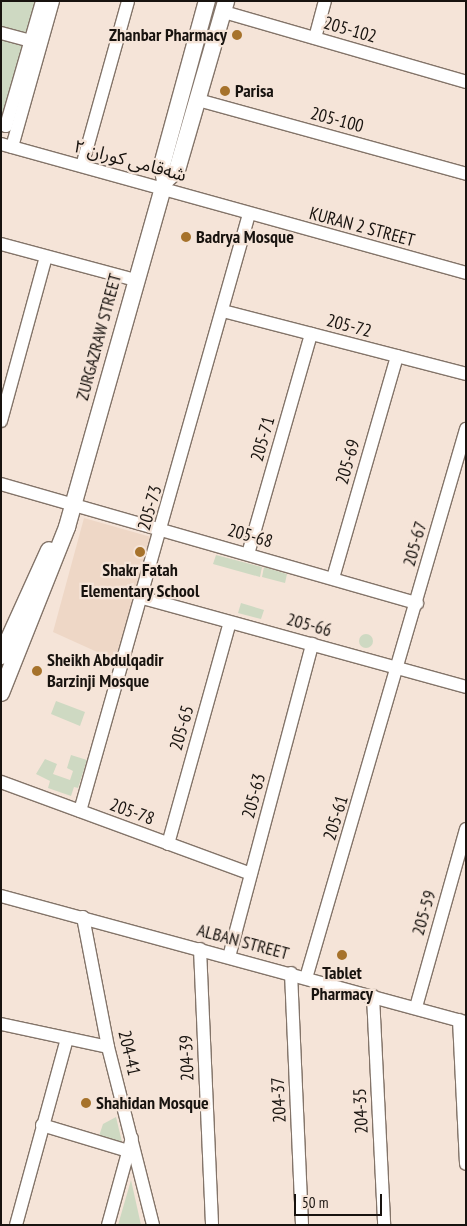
<!DOCTYPE html>
<html>
<head>
<meta charset="utf-8">
<style>
	body { margin:0 }
	#map { position:relative; width:467px; height:1226px; overflow:hidden; background:#f5e4d8; font-family:"PT Sans Narrow","Noto Sans Arabic",sans-serif }
	div>[style] { position:absolute }
	.built>* { inset:0; background:#eed7c6 }
	.green>* { inset:0; background:#ced9c2 }
	.round { border-radius:50% }
	.roads { filter:drop-shadow(1px 0 #837469) drop-shadow(-1px 0 #837469) drop-shadow(0 1px #837469) drop-shadow(0 -1px #837469) }
	.minor>* { height:12px; margin:-6px; padding:0 6px; transform-origin:6px; border-radius:6px; background:#fff }
	.major>* { height:16px; margin:-8px; padding:0 8px; transform-origin:8px; border-radius:8px; background:#fff }
	.dots>* { width:14px; height:14px; translate:-50% -50%; box-sizing:border-box; border:2px solid #f5e4d8; border-radius:50% }
	span { translate:-50% -50%; white-space:nowrap; text-align:center; line-height:1.15; -webkit-text-stroke:4.5px #f5e4d8; paint-order:stroke }
	.street-label { font-size:18px; color:#18130f }
	.poi-label { font-size:18px; color:#18130f; font-weight:700 }
	.right { translate:-100% -50%; text-align:right }
	.left { translate:0 -50%; text-align:left }
	.frame { position:absolute; inset:0; border:2px solid #18130f; pointer-events:none }
	.scale { position:absolute; left:294px; top:1194px; width:88px; height:22px; box-sizing:border-box; border:2px solid #18130f; border-top:0; padding-left:6px; font-size:15px; line-height:18px; white-space:nowrap; color:#18130f; -webkit-text-stroke:4px #f5e4d8; paint-order:stroke }
</style>
</head>
<body>
<div id="map">
	<div class="built">
		<i style="clip-path:polygon(84px 518px,151px 537px,117px 661px,53px 632px)"></i>
	</div>
	<div class="green">
		<i style="clip-path:polygon(1px 1px,43px 1px,1px 126px)"></i>
		<i style="clip-path:polygon(216px 555px,262px 567px,260px 577px,213px 564px)"></i>
		<i style="clip-path:polygon(264px 567px,287px 574px,285px 583px,262px 577px)"></i>
		<i style="clip-path:polygon(241px 603px,264px 610px,261px 619px,238px 613px)"></i>
		<i class="round" style="left:359px;top:634px;width:14px;height:14px"></i>
		<i style="clip-path:polygon(56px 701px,85px 712px,80px 726px,51px 714px)"></i>
		<i style="clip-path:polygon(71px 755px,87px 760px,78px 788px,74px 787px,71px 796px,48px 788px,50px 781px,36px 774px,45px 759px,57px 764px,53px 774px,70px 780px,73px 771px,67px 768px)"></i>
		<i style="clip-path:polygon(116px 1117px,122px 1142px,99px 1136px,103px 1124px)"></i>
		<i style="clip-path:polygon(131px 1180px,141px 1225px,118px 1225px)"></i>
	</div>
	<div class="roads">
		<div class="minor">
			<i style="left:224px;top:12px;width:252px;rotate:16.1deg"></i>
			<i style="left:1px;top:33px;width:31px;rotate:15deg"></i>
			<i style="left:315px;top:38px;width:38px;rotate:-75deg"></i>
			<i style="left:198px;top:100px;width:278px;rotate:15.4deg"></i>
			<i style="left:1px;top:124px;width:5px;rotate:22deg"></i>
			<i style="left:6px;top:126px;width:130px;rotate:-73.9deg"></i>
			<i style="left:1px;top:144px;width:483px;rotate:15.5deg"></i>
			<i style="left:12px;top:147px;width:152px;rotate:-74.3deg"></i>
			<i style="left:82px;top:166px;width:171px;rotate:-74.4deg"></i>
			<i style="left:1px;top:244px;width:139px;rotate:15deg"></i>
			<i style="left:223px;top:311px;width:251px;rotate:14.5deg"></i>
			<i style="left:1px;top:421px;width:170px;rotate:-74.7deg"></i>
			<i style="left:1px;top:484px;width:433px;rotate:16deg"></i>
			<i style="left:248px;top:554px;width:229px;rotate:-74deg"></i>
			<i style="left:333px;top:578px;width:231px;rotate:-73.9deg"></i>
			<i style="left:143px;top:598px;width:335px;rotate:15.4deg"></i>
			<i style="left:1px;top:782px;width:266px;rotate:20.2deg"></i>
			<i style="left:80px;top:811px;width:620px;rotate:-74.19deg"></i>
			<i style="left:168px;top:844px;width:230px;rotate:-74.4deg"></i>
			<i style="left:1px;top:896px;width:482px;rotate:15.2deg"></i>
			<i style="left:83px;top:917px;width:132px;rotate:79.1deg"></i>
			<i style="left:108px;top:1047px;width:184px;rotate:75.8deg"></i>
			<i style="left:200px;top:949px;width:276px;rotate:87.5deg"></i>
			<i style="left:229px;top:957px;width:324px;rotate:-75.1deg"></i>
			<i style="left:291px;top:973px;width:252px;rotate:87.5deg"></i>
			<i style="left:306px;top:978px;width:572px;rotate:-73.75deg"></i>
			<i style="left:373px;top:996px;width:229px;rotate:87.2deg"></i>
			<i style="left:416px;top:1007px;width:185px;rotate:-74.3deg"></i>
			<i style="left:459px;top:1020px;width:144px;rotate:87.2deg"></i>
			<i style="left:1px;top:1024px;width:109px;rotate:12.1deg"></i>
			<i style="left:42px;top:1125px;width:90px;rotate:16.8deg"></i>
			<i style="left:16px;top:1225px;width:193px;rotate:-74.7deg"></i>
			<i style="left:108px;top:1225px;width:90px;rotate:-74.6deg"></i>
		</div>
		<div class="major">
			<i style="left:165px;top:181px;width:16px;rotate:-43deg"></i>
			<i style="left:177px;top:170px;width:176px;rotate:-73.8deg"></i>
			<i style="left:1px;top:656px;width:116px;rotate:-65.6deg"></i>
			<i style="left:1px;top:693px;width:179px;rotate:-68.3deg"></i>
			<i style="left:67px;top:527px;width:360px;rotate:-74.2deg"></i>
			<i style="left:165px;top:181px;width:16px;rotate:-101deg"></i>
			<i style="left:162px;top:165px;width:170px;rotate:-74.7deg"></i>
		</div>
	</div>
	<div class="dots">
		<i style="left:237px;top:35px;background:#a6722b"></i>
		<i style="left:225px;top:91px;background:#a6722b"></i>
		<i style="left:186px;top:237px;background:#a6722b"></i>
		<i style="left:140px;top:552px;background:#a6722b"></i>
		<i style="left:37px;top:671px;background:#a6722b"></i>
		<i style="left:342px;top:955px;background:#a6722b"></i>
		<i style="left:86px;top:1103px;background:#a6722b"></i>
	</div>
	<div class="street-label">
		<span style="left:350px;top:30px;rotate:16deg">205-102</span>
		<span style="left:337px;top:120px;rotate:15deg">205-100</span>
		<span style="left:130px;top:161px;rotate:15deg">شەقامی کوران ٢</span>
		<span style="left:362px;top:227px;rotate:15deg">KURAN 2 STREET</span>
		<span style="left:349px;top:326px;rotate:15deg">205-72</span>
		<span style="left:99px;top:337px;rotate:-75deg">ZURGAZRAW STREET</span>
		<span style="left:263px;top:439px;rotate:-74deg">205-71</span>
		<span style="left:348px;top:462px;rotate:-74deg">205-69</span>
		<span style="left:150px;top:508px;rotate:-74deg">205-73</span>
		<span style="left:250px;top:536px;rotate:16deg">205-68</span>
		<span style="left:415px;top:544px;rotate:-74deg">205-67</span>
		<span style="left:309px;top:625px;rotate:16deg">205-66</span>
		<span style="left:182px;top:728px;rotate:-74deg">205-65</span>
		<span style="left:254px;top:796px;rotate:-75deg">205-63</span>
		<span style="left:132px;top:812px;rotate:20deg">205-78</span>
		<span style="left:336px;top:818px;rotate:-73deg">205-61</span>
		<span style="left:424px;top:913px;rotate:-74deg">205-59</span>
		<span style="left:243px;top:942px;rotate:15deg">ALBAN STREET</span>
		<span style="left:129px;top:1053px;rotate:77deg">204-41</span>
		<span style="left:187px;top:1058px;rotate:-92deg">204-39</span>
		<span style="left:279px;top:1100px;rotate:-93deg">204-37</span>
		<span style="left:361px;top:1111px;rotate:-93deg">204-35</span>
	</div>
	<div class="poi-label">
		<span class="right" style="left:227px;top:35px">Zhanbar Pharmacy</span>
		<span class="left" style="left:235px;top:91px">Parisa</span>
		<span class="left" style="left:196px;top:237px">Badrya Mosque</span>
		<span style="left:140px;top:581px">Shakr Fatah<br>Elementary School</span>
		<span class="left" style="left:47px;top:671px">Sheikh Abdulqadir<br>Barzinji Mosque</span>
		<span style="left:342px;top:984px">Tablet<br>Pharmacy</span>
		<span class="left" style="left:96px;top:1103px">Shahidan Mosque</span>
	</div>
	<div class="frame"></div>
	<div class="scale">50 m</div>
</div>
</body>
</html>
